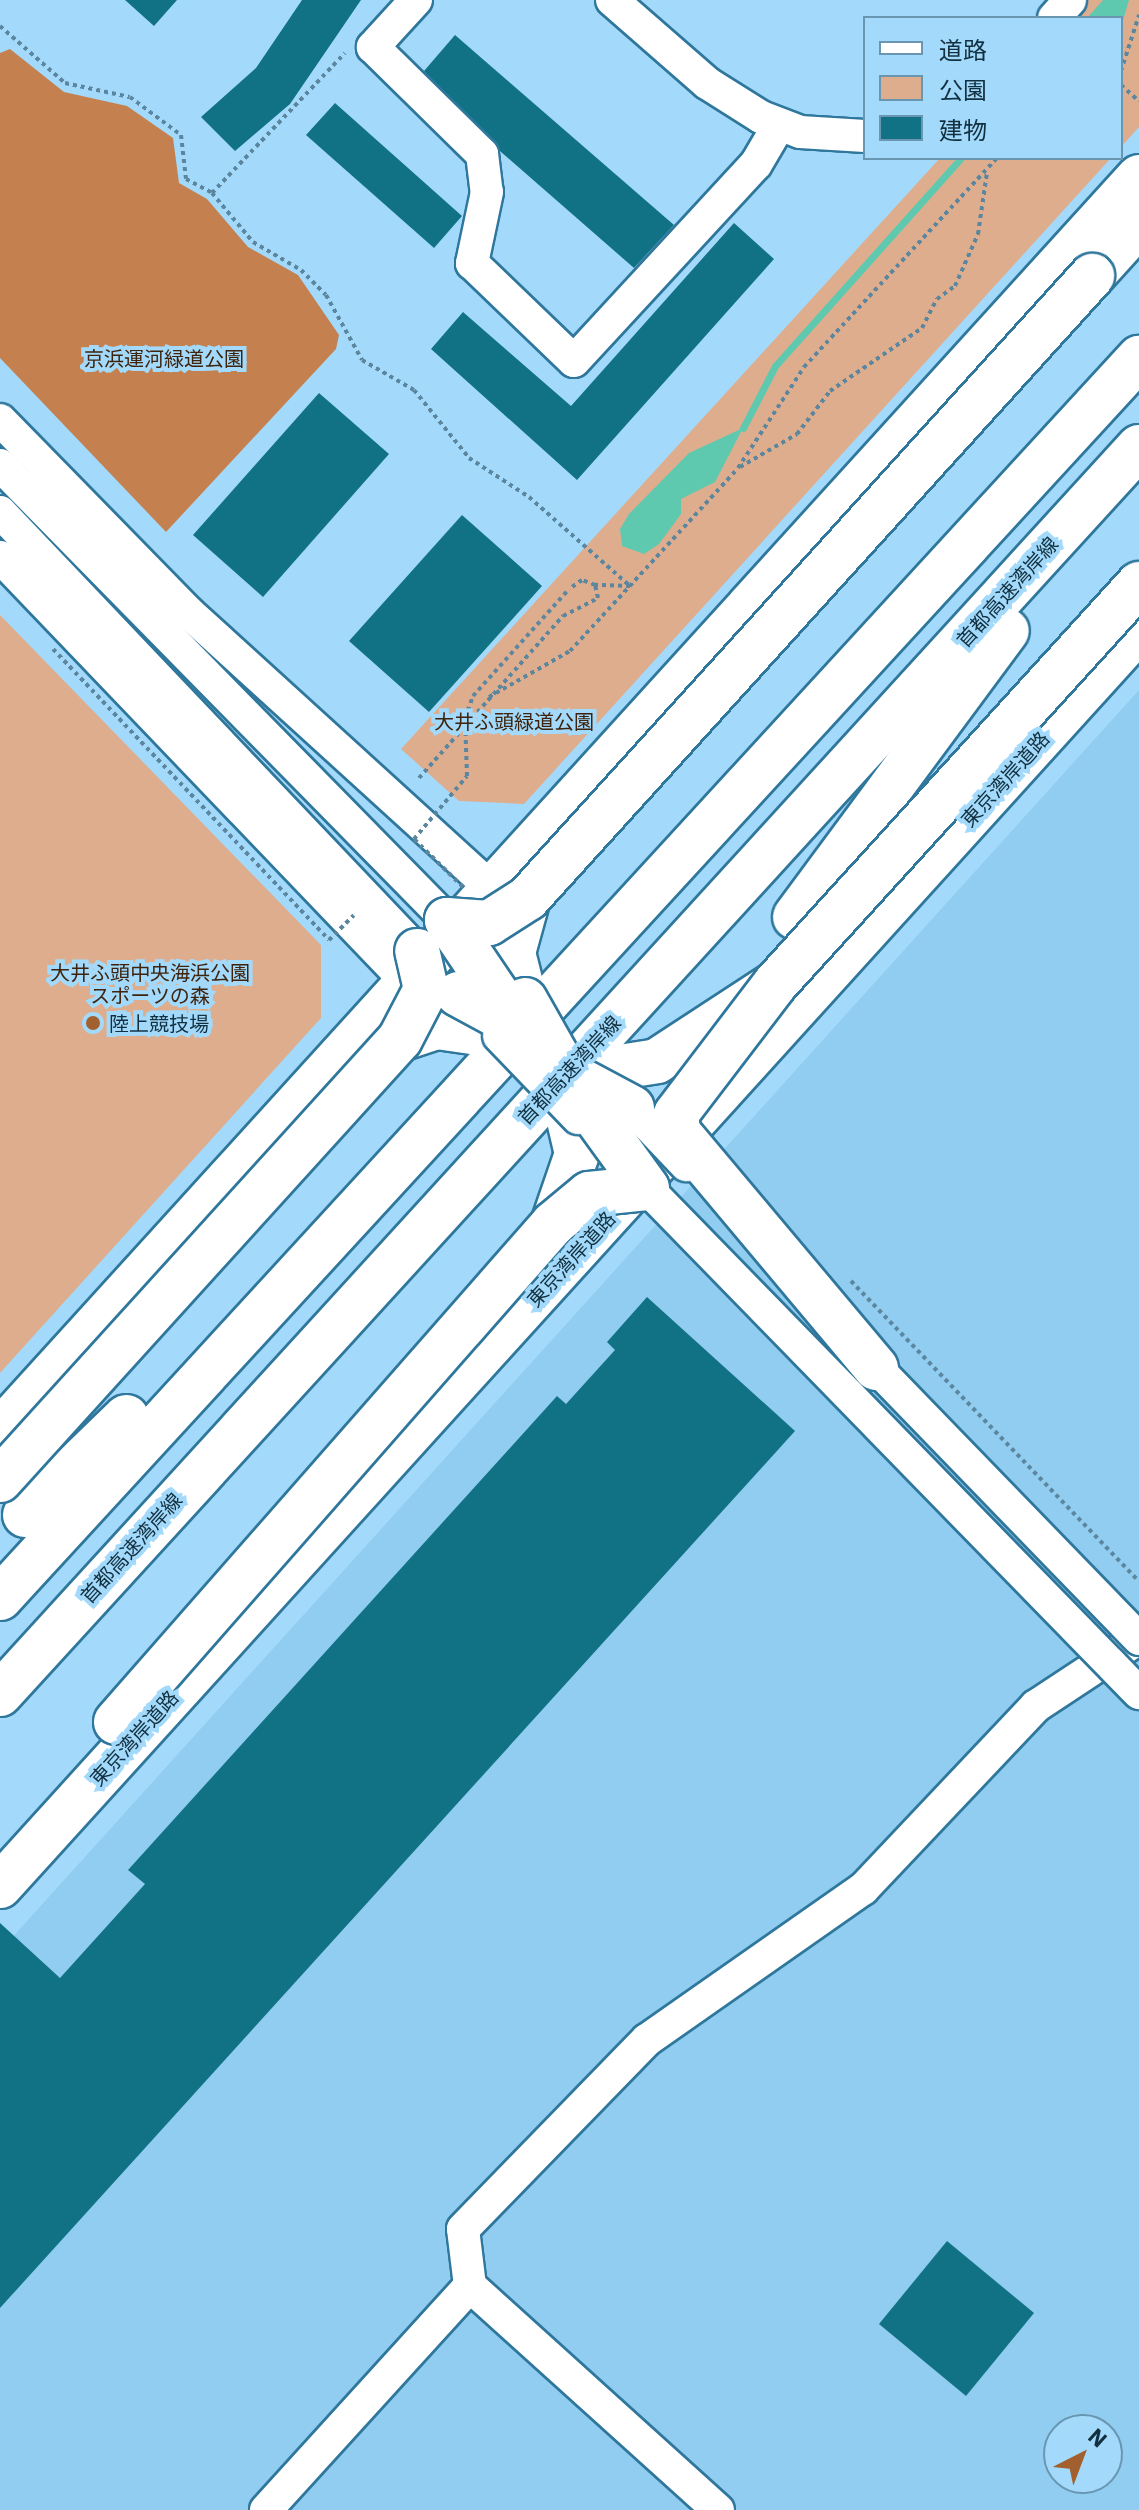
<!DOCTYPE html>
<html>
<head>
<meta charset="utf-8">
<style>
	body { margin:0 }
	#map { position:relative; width:1139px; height:2510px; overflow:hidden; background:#a3dafb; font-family:"IBM Plex Sans","Noto Sans JP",sans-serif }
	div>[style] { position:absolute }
	.built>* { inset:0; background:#90cdf0 }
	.green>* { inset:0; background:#dead8d }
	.forest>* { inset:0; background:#c5804f }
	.water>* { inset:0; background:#5ec9af }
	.stream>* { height:7px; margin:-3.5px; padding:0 3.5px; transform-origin:3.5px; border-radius:3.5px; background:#5ec9af }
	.building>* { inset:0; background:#127285 }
	.path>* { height:4px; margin-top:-2px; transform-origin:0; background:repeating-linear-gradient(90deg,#5b869e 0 4px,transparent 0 8px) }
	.roads { filter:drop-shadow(2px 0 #2f779c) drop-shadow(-2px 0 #2f779c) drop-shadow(0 2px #2f779c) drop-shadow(0 -2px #2f779c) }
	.minor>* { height:32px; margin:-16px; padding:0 16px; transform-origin:16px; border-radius:16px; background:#fff }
	.highway>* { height:44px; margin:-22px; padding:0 22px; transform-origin:22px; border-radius:22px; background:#fff }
	.path-bridge>* { height:4px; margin-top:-2px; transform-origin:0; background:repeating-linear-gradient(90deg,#5b869e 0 4px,transparent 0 8px) }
	.bridges { filter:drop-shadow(2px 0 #2f779c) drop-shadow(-2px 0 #2f779c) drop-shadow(0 2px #2f779c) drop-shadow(0 -2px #2f779c) }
	.minor-bridge>* { height:32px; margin:-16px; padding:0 16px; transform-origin:16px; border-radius:16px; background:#fff }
	.highway-bridge>* { height:44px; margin:-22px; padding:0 22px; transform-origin:22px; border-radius:22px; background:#fff }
	.dots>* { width:22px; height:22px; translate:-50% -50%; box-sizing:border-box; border:4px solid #a3dafb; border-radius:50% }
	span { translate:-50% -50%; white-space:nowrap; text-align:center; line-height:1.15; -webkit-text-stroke:8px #a3dafb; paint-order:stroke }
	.park-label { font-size:20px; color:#3f230d }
	.street-label { font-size:20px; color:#123040 }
	.poi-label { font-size:20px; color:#123040 }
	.left { translate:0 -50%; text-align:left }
	.legend { position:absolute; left:863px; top:16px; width:260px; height:144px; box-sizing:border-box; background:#a3dafb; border:2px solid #6996b0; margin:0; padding:10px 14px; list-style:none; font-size:24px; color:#123040 }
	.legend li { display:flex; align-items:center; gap:16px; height:40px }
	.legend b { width:40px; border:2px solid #6996b0 }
	.north { position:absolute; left:1043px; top:2414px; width:80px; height:80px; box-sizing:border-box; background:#a3dafb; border:2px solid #6996b0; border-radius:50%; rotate:42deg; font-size:22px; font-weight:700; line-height:32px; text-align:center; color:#123040 }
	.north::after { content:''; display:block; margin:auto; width:28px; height:36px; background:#a2602e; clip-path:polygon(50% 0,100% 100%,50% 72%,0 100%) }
</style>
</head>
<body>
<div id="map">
	<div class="built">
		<i style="clip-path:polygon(evenodd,1139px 690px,1139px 2510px,0 2510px,0 1951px,1139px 690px,1059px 2430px,1107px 2430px,1107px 2478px,1059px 2478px,1059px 2430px)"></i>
	</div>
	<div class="green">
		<i style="clip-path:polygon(1084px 0,1139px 0,1139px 127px,1121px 147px,1121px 18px,1068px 18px)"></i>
		<i style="clip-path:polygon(940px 158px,1111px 158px,524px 804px,459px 801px,401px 749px)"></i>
		<i style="clip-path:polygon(0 615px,321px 945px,321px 1018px,0 1373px)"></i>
	</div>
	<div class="forest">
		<i style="clip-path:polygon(10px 49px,64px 92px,127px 106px,173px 138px,179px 183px,207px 199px,248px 247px,298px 275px,339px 335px,336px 349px,166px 532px,0 358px,0 53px)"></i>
	</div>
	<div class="water">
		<i style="clip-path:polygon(1103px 0,1129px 0,1121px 27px,1121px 18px,1087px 18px)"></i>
		<i style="clip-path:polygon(743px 428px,715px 482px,681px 499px,681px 514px,659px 544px,644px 554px,622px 546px,620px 529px,629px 514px,689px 453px)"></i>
	</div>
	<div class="stream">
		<i style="left:743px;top:428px;width:70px;rotate:-62.7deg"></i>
		<i style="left:775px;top:366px;width:279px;rotate:-48.2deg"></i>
	</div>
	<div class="building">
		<i style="clip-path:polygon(125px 0,177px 0,154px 26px)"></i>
		<i style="clip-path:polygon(302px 0,361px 0,290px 104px,235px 151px,201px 117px,256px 68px)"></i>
		<i style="clip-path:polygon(455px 35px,674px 225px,634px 268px,501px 152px,424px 71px)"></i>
		<i style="clip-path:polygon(335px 103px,462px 216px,434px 248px,306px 135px)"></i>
		<i style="clip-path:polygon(734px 223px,774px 259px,577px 480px,431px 349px,463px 312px,571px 406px)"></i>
		<i style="clip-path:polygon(319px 393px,389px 454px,263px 597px,193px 535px)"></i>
		<i style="clip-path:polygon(462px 515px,542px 586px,429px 712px,349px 641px)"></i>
		<i style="clip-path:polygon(647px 1297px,795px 1431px,0 2308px,0 1923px,60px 1978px,145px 1884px,128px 1870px,557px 1396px,566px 1404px,615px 1350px,607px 1342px)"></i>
		<i style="clip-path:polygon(947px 2241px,1034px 2313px,966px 2396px,879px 2324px)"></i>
	</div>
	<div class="path">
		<i style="left:0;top:26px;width:86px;rotate:41.2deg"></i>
		<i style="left:65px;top:83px;width:66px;rotate:12.2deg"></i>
		<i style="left:130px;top:97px;width:64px;rotate:36.7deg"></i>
		<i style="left:181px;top:135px;width:44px;rotate:83.5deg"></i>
		<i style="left:186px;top:179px;width:30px;rotate:28deg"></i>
		<i style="left:212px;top:193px;width:193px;rotate:-46.5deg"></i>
		<i style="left:1121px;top:71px;width:59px;rotate:-72.2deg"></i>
		<i style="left:1121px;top:85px;width:24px;rotate:42deg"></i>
		<i style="left:212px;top:193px;width:64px;rotate:50.1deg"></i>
		<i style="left:253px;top:242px;width:56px;rotate:30.3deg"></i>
		<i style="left:301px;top:270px;width:35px;rotate:45deg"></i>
		<i style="left:326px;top:295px;width:74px;rotate:61deg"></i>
		<i style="left:362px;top:360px;width:60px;rotate:30deg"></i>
		<i style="left:414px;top:390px;width:87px;rotate:51deg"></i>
		<i style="left:469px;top:458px;width:72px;rotate:33deg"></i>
		<i style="left:529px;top:497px;width:135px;rotate:41.4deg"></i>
		<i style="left:630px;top:586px;width:35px;rotate:-178deg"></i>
		<i style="left:740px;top:467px;width:66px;rotate:-30.1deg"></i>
		<i style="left:797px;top:434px;width:54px;rotate:-52.5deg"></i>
		<i style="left:830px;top:391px;width:112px;rotate:-34.4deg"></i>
		<i style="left:922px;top:328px;width:33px;rotate:-63deg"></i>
		<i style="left:937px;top:299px;width:22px;rotate:-36deg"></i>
		<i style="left:955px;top:286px;width:57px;rotate:-66.1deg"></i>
		<i style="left:978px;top:234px;width:63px;rotate:-81.7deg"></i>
		<i style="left:489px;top:697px;width:93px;rotate:-29.6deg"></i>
		<i style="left:570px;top:651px;width:248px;rotate:-47.4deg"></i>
		<i style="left:738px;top:468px;width:121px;rotate:-56.8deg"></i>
		<i style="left:804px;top:367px;width:284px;rotate:-47.3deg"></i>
		<i style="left:419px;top:778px;width:217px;rotate:-48.4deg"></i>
		<i style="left:563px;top:616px;width:39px;rotate:-27deg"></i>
		<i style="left:598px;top:598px;width:13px;rotate:-103deg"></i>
		<i style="left:595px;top:585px;width:14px;rotate:-159deg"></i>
		<i style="left:582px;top:580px;width:16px;rotate:145deg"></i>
	</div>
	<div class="roads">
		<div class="minor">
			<i style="left:416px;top:0;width:64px;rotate:132.5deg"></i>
			<i style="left:373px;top:47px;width:153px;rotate:44.5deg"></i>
			<i style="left:482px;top:154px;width:38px;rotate:83deg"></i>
			<i style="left:487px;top:192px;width:73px;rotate:101.9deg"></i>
			<i style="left:472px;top:263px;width:141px;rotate:43.9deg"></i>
			<i style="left:574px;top:361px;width:268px;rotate:-47.3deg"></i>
			<i style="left:756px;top:164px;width:45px;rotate:-59.5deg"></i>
			<i style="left:612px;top:0;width:126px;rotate:41.1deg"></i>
			<i style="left:707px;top:83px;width:64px;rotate:32.2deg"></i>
			<i style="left:761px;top:117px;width:42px;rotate:21deg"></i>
			<i style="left:800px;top:132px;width:65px;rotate:3.5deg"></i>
			<i style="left:1054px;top:18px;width:24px;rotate:-48deg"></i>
			<i style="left:0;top:420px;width:269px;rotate:45.6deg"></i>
			<i style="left:188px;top:612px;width:408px;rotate:42.3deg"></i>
			<i style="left:0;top:465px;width:638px;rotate:45.51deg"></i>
			<i style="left:0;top:512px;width:605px;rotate:46.47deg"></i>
			<i style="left:0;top:557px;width:588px;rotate:46.24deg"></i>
			<i style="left:266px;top:2510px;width:303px;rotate:-47.7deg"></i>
			<i style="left:718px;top:2510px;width:334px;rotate:-137.9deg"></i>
			<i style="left:470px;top:2286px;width:57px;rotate:-97deg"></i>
			<i style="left:463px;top:2229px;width:264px;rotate:-45.8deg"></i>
			<i style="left:647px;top:2040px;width:264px;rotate:-35deg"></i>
			<i style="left:863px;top:1889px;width:252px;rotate:-46.6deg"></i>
			<i style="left:1036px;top:1706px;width:123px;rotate:-33.4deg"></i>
		</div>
		<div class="highway">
			<i style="left:1092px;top:276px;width:70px;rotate:-47.9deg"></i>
			<i style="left:795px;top:917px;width:356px;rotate:-53.5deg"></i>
			<i style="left:525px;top:1000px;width:49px;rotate:-104.3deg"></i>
			<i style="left:513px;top:953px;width:57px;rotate:-74.7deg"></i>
			<i style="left:400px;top:1039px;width:39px;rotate:-18deg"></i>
			<i style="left:437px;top:1027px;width:63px;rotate:8.3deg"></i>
			<i style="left:584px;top:1059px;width:37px;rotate:13deg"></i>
			<i style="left:620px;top:1067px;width:37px;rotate:-9deg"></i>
			<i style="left:657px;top:1061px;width:139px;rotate:-33.2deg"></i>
			<i style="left:553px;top:1224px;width:74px;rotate:-71.1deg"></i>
			<i style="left:577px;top:1154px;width:52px;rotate:-103.2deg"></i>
			<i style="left:0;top:1431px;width:1694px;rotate:-47.75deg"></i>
			<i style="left:25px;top:1515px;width:141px;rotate:-44.1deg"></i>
			<i style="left:0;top:1598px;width:1684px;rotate:-47.43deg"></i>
			<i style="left:0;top:1694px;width:1689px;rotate:-47.59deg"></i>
			<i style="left:0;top:1886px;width:1696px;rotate:-47.8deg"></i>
		</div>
	</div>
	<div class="path-bridge">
		<i style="left:53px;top:649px;width:401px;rotate:46.5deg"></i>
		<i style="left:329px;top:940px;width:35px;rotate:-45deg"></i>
		<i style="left:463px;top:887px;width:69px;rotate:-135.6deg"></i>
		<i style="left:414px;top:839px;width:82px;rotate:-49.9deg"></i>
		<i style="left:467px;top:776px;width:58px;rotate:-92deg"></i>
		<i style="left:465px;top:718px;width:23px;rotate:-70deg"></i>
		<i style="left:473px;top:696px;width:144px;rotate:-48.1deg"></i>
		<i style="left:851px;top:1281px;width:416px;rotate:46.2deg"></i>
	</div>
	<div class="bridges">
		<div class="minor-bridge">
			<i style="left:499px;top:1036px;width:114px;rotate:46.1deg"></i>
			<i style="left:632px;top:1108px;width:79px;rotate:46.5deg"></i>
			<i style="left:633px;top:1174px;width:725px;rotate:45.73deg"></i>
			<i style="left:863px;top:1354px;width:397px;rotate:45.9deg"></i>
		</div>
		<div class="highway-bridge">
			<i style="left:447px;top:920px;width:42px;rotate:4.1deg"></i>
			<i style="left:489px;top:923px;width:46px;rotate:-32.7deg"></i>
			<i style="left:528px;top:898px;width:840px;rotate:-47.8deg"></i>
			<i style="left:447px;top:920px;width:145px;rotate:56deg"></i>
			<i style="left:458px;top:994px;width:72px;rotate:28.4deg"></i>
			<i style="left:525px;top:1000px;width:103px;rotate:60.5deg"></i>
			<i style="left:576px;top:1090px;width:121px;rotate:54.1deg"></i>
			<i style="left:572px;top:1076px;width:68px;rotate:28.1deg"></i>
			<i style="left:876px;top:1368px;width:308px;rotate:-130deg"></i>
			<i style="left:678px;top:1132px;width:18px;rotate:-96deg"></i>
			<i style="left:676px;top:1114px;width:163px;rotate:-52.7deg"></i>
			<i style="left:775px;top:984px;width:541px;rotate:-47.7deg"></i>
			<i style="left:0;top:1480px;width:595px;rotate:-47.79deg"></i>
			<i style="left:400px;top:1039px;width:56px;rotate:-62.5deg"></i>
			<i style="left:426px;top:989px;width:39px;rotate:-103deg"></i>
			<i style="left:116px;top:1722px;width:663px;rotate:-48.73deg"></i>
			<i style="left:553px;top:1224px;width:47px;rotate:-39.8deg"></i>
			<i style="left:589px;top:1194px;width:58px;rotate:-5.9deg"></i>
		</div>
	</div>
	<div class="dots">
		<i style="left:93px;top:1023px;background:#a2602e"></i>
	</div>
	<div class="park-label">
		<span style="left:164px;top:358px">京浜運河緑道公園</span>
		<span style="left:514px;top:721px">大井ふ頭緑道公園</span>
		<span style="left:150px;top:984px">大井ふ頭中央海浜公園<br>スポーツの森</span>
	</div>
	<div class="street-label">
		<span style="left:1007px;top:592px;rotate:-48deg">首都高速湾岸線</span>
		<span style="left:1005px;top:779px;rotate:-48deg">東京湾岸道路</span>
		<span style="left:569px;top:1070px;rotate:-47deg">首都高速湾岸線</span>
		<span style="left:571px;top:1259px;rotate:-48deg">東京湾岸道路</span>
		<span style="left:131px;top:1548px;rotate:-48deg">首都高速湾岸線</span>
		<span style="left:134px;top:1738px;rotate:-48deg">東京湾岸道路</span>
	</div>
	<div class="poi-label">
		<span class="left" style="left:109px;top:1023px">陸上競技場</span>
	</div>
	<ul class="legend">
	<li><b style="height:10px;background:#fff"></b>道路</li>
	<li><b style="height:22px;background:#dead8d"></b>公園</li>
	<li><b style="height:22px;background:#127285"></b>建物</li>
	</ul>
	<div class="north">N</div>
</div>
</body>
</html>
